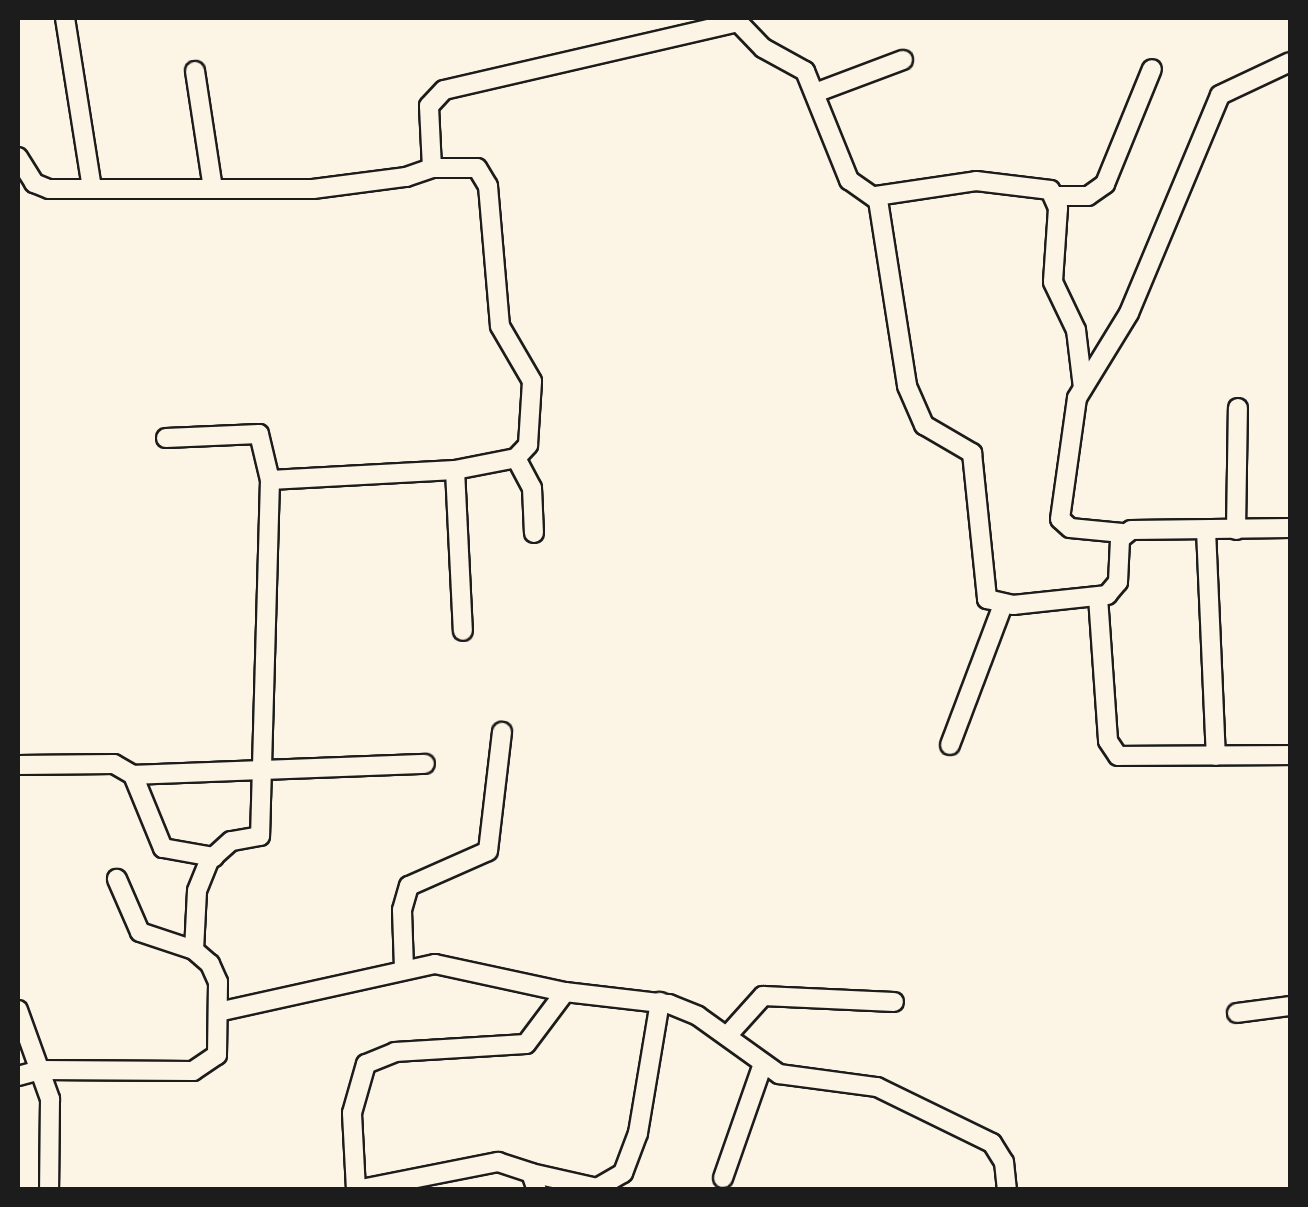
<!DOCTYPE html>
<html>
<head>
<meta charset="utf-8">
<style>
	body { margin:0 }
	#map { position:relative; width:1308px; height:1207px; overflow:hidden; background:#fcf5e5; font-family:"Playpen Sans",sans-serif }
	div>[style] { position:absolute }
	.roads { filter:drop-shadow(2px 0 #1c1c1c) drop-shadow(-2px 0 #1c1c1c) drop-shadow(0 2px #1c1c1c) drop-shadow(0 -2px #1c1c1c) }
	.minor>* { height:18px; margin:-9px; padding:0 9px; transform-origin:9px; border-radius:9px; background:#fcf5e5 }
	span { translate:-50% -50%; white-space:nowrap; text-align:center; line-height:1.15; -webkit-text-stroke:8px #fcf5e5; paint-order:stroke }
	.frame { position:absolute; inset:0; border:20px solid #1c1c1c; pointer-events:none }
</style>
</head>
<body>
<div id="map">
	<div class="roads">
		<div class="minor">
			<i style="left:65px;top:18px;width:172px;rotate:81deg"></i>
			<i style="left:195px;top:71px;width:118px;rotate:81.3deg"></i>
			<i style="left:815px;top:93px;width:94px;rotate:-20.6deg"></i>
			<i style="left:18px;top:157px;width:31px;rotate:58deg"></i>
			<i style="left:34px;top:183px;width:16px;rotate:22deg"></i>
			<i style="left:49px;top:189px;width:264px"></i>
			<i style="left:313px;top:189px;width:94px;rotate:-7.4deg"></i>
			<i style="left:406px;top:177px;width:28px;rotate:-19deg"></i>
			<i style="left:432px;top:168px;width:62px;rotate:-92.8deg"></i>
			<i style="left:429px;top:106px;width:22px;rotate:-47deg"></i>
			<i style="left:444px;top:90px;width:302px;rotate:-13deg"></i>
			<i style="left:738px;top:22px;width:36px;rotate:46deg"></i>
			<i style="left:763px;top:48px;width:48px;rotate:28.7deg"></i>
			<i style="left:805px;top:71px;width:118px;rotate:68deg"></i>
			<i style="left:849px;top:180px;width:35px;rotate:35deg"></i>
			<i style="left:878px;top:200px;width:188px;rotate:81.1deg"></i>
			<i style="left:907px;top:386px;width:43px;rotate:66.4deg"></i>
			<i style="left:924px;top:425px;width:56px;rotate:30.3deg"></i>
			<i style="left:972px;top:453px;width:147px;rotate:84.1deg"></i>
			<i style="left:987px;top:599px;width:27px;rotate:13deg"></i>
			<i style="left:1013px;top:605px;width:95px;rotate:-6.1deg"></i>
			<i style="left:1107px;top:595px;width:17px;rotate:-50deg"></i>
			<i style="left:1118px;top:582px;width:43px;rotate:-87.3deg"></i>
			<i style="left:1120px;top:539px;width:14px;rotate:-39deg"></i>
			<i style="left:1131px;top:530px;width:159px;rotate:-0.7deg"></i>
			<i style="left:876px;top:196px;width:101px;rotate:-8.5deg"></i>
			<i style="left:976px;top:181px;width:75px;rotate:6.9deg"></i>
			<i style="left:1050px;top:190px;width:20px;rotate:66deg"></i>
			<i style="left:1058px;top:208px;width:74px;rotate:93.9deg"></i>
			<i style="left:1053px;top:282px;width:53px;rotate:64.4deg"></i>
			<i style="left:1076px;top:330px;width:58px;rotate:83.1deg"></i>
			<i style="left:1056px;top:196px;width:32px"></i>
			<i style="left:1088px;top:196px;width:21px;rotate:-35deg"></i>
			<i style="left:1105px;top:184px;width:124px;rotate:-67.8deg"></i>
			<i style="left:166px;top:438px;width:93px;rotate:-2.5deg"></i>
			<i style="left:259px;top:434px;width:47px;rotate:76.6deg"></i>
			<i style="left:270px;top:480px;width:356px;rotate:91.6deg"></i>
			<i style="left:260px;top:836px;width:29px;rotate:170deg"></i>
			<i style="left:231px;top:841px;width:30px;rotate:138deg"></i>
			<i style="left:209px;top:861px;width:32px;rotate:112deg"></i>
			<i style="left:197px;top:891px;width:59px;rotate:92.9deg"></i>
			<i style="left:516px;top:458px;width:34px;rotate:62deg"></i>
			<i style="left:532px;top:488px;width:45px;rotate:87.5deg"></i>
			<i style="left:455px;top:470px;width:161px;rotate:87.2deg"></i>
			<i style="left:270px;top:480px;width:185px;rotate:-3.1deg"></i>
			<i style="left:455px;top:470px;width:62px;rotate:-11.1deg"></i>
			<i style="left:516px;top:458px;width:18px;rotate:-47deg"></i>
			<i style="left:528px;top:445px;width:64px;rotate:-86.4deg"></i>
			<i style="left:532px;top:381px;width:64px;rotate:-120.2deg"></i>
			<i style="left:500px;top:326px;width:141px;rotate:-94.9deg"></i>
			<i style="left:488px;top:186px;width:21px;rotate:-121deg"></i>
			<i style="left:477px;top:168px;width:45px;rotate:180deg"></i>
			<i style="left:1206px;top:530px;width:226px;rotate:87.5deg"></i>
			<i style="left:1236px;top:530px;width:122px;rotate:-89.1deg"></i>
			<i style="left:1122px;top:533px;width:52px;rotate:-174.5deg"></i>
			<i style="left:1070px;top:528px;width:13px;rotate:-138deg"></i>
			<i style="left:1060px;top:519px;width:122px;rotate:-82deg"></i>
			<i style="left:1077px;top:398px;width:100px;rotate:-58.5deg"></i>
			<i style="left:1129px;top:313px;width:236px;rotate:-67.3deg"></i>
			<i style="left:1220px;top:95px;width:77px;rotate:-25.2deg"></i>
			<i style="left:1098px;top:597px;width:144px;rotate:86deg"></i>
			<i style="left:1108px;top:741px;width:18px;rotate:56deg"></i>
			<i style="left:1118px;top:756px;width:172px;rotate:-0.3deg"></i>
			<i style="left:950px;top:745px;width:150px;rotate:-69.3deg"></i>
			<i style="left:18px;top:765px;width:96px;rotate:-0.6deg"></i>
			<i style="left:114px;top:764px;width:22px;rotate:30deg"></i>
			<i style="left:133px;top:775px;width:79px;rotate:67.7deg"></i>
			<i style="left:163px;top:848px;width:52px;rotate:10deg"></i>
			<i style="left:133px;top:775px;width:292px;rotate:-2.2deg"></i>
			<i style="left:404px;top:968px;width:58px;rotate:-92deg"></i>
			<i style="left:402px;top:910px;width:25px;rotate:-74deg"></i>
			<i style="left:409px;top:886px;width:86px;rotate:-23.9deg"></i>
			<i style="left:488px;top:851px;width:120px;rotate:-83.3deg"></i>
			<i style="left:18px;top:1010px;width:95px;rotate:70.2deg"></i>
			<i style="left:50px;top:1099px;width:91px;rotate:90.6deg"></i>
			<i style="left:218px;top:1012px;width:222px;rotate:-12.5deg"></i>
			<i style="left:435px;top:964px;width:133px;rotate:12.2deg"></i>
			<i style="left:565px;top:992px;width:105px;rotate:6.6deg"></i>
			<i style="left:669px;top:1004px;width:31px;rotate:22deg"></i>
			<i style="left:698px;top:1016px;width:100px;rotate:35.6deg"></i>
			<i style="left:779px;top:1074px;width:99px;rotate:7.6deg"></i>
			<i style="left:877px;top:1087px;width:128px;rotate:26deg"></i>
			<i style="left:992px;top:1143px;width:22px;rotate:58deg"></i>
			<i style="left:1004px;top:1162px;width:28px;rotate:84deg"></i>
			<i style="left:1237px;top:1013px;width:53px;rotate:-7.5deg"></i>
			<i style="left:727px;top:1036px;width:54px;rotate:-48deg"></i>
			<i style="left:763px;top:996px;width:131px;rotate:2.6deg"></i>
			<i style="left:18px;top:1076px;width:23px;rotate:-15deg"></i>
			<i style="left:40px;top:1070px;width:153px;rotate:0.4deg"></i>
			<i style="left:193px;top:1071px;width:29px;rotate:-34deg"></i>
			<i style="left:217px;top:1055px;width:73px;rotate:-89.2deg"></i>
			<i style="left:218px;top:982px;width:20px;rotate:-114deg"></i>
			<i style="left:210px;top:964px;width:21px;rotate:-139deg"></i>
			<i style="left:194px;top:950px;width:57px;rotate:-161.6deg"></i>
			<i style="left:140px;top:932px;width:58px;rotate:-113.5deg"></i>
			<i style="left:531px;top:1173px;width:68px;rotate:12.8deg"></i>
			<i style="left:597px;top:1188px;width:30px;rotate:-30deg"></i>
			<i style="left:623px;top:1173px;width:43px;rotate:-69.4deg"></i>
			<i style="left:638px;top:1133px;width:133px;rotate:-80.5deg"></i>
			<i style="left:723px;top:1178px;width:121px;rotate:-70.7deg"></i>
			<i style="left:356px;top:1190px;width:77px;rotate:-93deg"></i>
			<i style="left:352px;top:1113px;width:51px;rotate:-74.1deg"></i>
			<i style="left:366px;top:1064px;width:31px;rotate:-22deg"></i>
			<i style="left:395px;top:1052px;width:131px;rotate:-3.5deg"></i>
			<i style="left:526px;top:1044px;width:65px;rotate:-53.1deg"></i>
			<i style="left:356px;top:1190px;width:145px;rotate:-11.2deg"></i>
			<i style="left:498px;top:1162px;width:35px;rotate:18deg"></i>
			<i style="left:531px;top:1173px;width:18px;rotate:71deg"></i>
		</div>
	</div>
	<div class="frame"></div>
</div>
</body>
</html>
